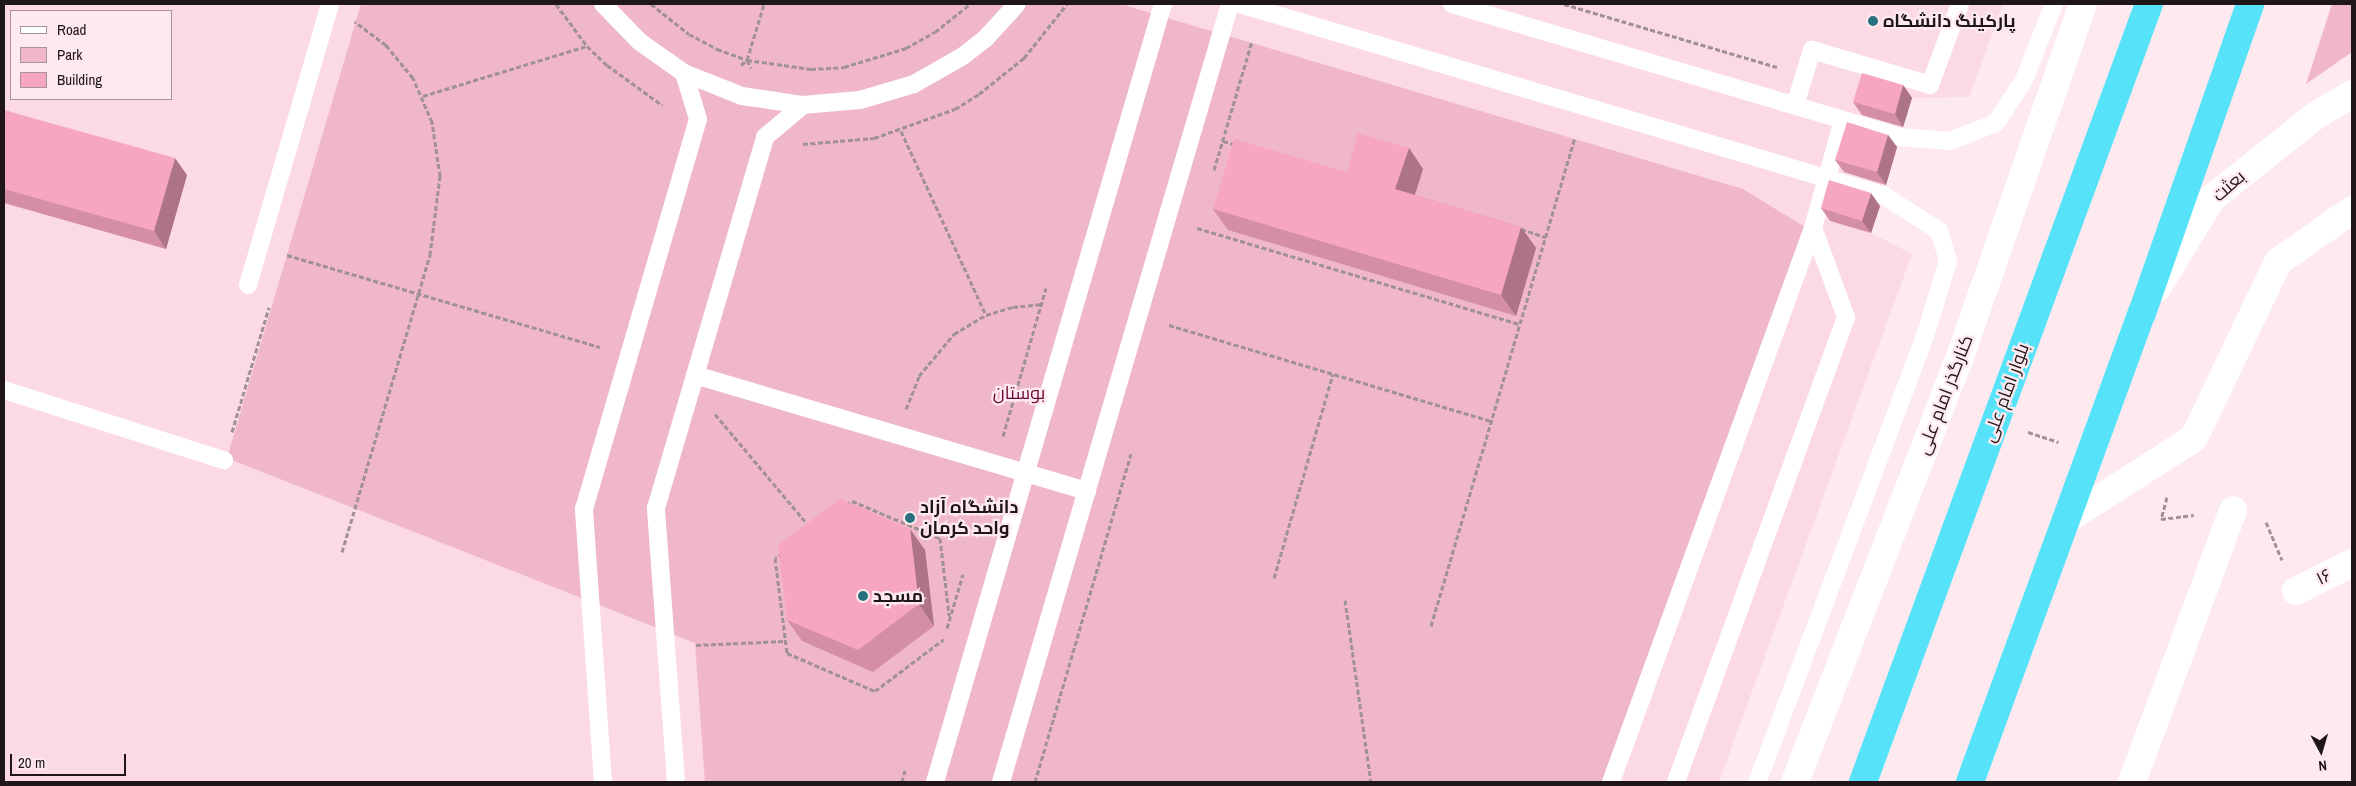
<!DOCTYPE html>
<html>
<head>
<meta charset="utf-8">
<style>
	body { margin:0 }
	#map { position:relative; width:2356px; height:786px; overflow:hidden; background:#fee9ef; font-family:"Archivo Narrow",Cairo,sans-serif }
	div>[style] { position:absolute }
	.built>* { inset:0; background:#fbdae4 }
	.green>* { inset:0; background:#efb7c9 }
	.path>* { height:3px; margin-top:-1.5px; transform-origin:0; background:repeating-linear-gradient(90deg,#a19195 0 5px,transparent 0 7.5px) }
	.service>* { height:18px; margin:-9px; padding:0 9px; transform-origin:9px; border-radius:9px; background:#fff }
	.minor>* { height:28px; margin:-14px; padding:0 14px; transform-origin:14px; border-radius:14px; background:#fff }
	.tertiary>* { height:28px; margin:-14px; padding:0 14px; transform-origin:14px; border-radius:14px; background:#fff }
	.trunk>* { height:28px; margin:-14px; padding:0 14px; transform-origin:14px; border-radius:14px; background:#56e3fa }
	.wall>* { inset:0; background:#d48fa7 }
	.shaded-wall>* { inset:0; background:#ad7488 }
	.building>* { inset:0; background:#f7a6c2 }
	.dots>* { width:14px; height:14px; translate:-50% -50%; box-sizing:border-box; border:2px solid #fee9ef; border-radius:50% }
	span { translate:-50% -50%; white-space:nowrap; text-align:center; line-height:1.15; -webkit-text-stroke:4.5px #fee9ef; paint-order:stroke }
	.poi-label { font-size:18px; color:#1f1619; font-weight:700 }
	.left { translate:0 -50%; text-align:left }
	.street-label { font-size:18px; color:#1f1619 }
	.park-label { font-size:18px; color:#690939 }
	.frame { position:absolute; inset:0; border:5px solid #1f1619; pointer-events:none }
	.legend { position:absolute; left:10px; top:10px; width:162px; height:90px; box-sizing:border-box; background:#fee9ef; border:1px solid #a59599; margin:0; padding:6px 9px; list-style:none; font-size:15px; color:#1f1619 }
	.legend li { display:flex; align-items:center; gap:10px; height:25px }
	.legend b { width:25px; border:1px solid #a59599 }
	.north { position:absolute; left:2296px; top:726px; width:50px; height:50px; -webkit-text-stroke:4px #fee9ef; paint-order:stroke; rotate:174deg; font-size:14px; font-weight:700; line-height:20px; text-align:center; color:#1f1619 }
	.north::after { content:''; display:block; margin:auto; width:18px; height:22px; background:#1f1619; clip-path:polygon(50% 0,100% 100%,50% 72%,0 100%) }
	.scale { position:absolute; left:10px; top:754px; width:116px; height:22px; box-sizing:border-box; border:2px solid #1f1619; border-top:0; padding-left:6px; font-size:15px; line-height:18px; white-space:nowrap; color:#1f1619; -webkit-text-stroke:4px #fee9ef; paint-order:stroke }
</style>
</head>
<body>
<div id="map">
	<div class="built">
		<i style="clip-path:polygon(evenodd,4px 4px,2003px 4px,1969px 97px,1912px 98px,1871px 233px,1912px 254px,1719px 782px,4px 782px,4px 4px,11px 11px,171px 11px,171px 99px,11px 99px,11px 11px)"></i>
	</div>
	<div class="green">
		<i style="clip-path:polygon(361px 4px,1127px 4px,1127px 6px,1743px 189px,1810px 230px,1608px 782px,705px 782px,695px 643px,227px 458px)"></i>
		<i style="clip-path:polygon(2332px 4px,2352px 4px,2352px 52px,2306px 84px)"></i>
	</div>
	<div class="path">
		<i style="left:556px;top:4px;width:52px;rotate:53.6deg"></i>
		<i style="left:587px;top:46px;width:28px;rotate:44deg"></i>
		<i style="left:607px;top:65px;width:68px;rotate:36deg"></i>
		<i style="left:651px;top:4px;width:48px;rotate:38.3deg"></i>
		<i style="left:689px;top:34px;width:32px;rotate:28deg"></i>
		<i style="left:717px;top:49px;width:32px;rotate:20deg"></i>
		<i style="left:747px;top:60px;width:65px;rotate:8deg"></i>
		<i style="left:811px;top:69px;width:33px;rotate:-3deg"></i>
		<i style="left:844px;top:67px;width:65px;rotate:-17deg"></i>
		<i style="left:906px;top:48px;width:33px;rotate:-29deg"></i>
		<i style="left:935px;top:32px;width:45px;rotate:-38.7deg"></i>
		<i style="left:1564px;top:4px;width:222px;rotate:16.5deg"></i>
		<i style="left:747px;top:60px;width:59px;rotate:-73.1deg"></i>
		<i style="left:741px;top:65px;width:8px;rotate:-40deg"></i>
		<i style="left:747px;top:60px;width:9px;rotate:63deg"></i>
		<i style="left:423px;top:96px;width:171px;rotate:-17deg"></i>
		<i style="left:901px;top:131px;width:203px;rotate:65.2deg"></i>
		<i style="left:1223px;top:141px;width:15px;rotate:16deg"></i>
		<i style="left:803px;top:144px;width:71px;rotate:-4.8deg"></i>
		<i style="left:874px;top:138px;width:86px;rotate:-19.7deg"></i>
		<i style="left:955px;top:109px;width:28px;rotate:-32deg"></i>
		<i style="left:979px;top:94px;width:58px;rotate:-38.7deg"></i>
		<i style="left:1024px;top:58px;width:69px;rotate:-51.5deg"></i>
		<i style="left:1214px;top:170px;width:134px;rotate:-73.6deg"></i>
		<i style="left:1197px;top:228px;width:337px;rotate:16.6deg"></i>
		<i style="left:1521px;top:229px;width:26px;rotate:18deg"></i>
		<i style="left:287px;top:255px;width:326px;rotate:16.4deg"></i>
		<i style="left:1169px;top:325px;width:336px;rotate:16.6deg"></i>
		<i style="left:906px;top:409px;width:35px;rotate:-68deg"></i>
		<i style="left:919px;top:376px;width:55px;rotate:-50.2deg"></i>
		<i style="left:954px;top:334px;width:37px;rotate:-31deg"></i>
		<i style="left:986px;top:315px;width:28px;rotate:-17deg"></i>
		<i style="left:1013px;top:307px;width:29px;rotate:-6deg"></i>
		<i style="left:715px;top:414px;width:146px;rotate:50deg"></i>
		<i style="left:232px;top:432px;width:130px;rotate:-73.5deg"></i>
		<i style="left:2028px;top:432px;width:32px;rotate:18deg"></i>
		<i style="left:1003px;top:436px;width:154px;rotate:-73.8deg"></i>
		<i style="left:2167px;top:497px;width:23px;rotate:105deg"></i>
		<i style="left:2161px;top:519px;width:33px;rotate:-7deg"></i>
		<i style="left:846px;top:505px;width:7px;rotate:-34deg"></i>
		<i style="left:852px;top:501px;width:95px;rotate:22.8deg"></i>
		<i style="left:940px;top:538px;width:78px;rotate:83.3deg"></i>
		<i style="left:2266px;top:522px;width:41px;rotate:67.2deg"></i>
		<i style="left:342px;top:552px;width:310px;rotate:-73.5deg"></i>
		<i style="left:430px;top:255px;width:80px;rotate:-82.8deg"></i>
		<i style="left:440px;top:176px;width:55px;rotate:-98.4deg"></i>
		<i style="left:432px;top:122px;width:48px;rotate:-113.4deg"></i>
		<i style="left:413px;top:78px;width:43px;rotate:-129.3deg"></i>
		<i style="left:386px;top:45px;width:39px;rotate:-143deg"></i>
		<i style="left:783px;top:553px;width:9px;rotate:148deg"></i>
		<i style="left:775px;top:558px;width:96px;rotate:82.8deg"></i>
		<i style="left:787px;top:653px;width:96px;rotate:23.4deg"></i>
		<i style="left:875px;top:691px;width:86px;rotate:-37deg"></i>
		<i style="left:1274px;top:578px;width:212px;rotate:-73.9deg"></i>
		<i style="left:1345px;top:600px;width:184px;rotate:81.9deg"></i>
		<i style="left:1431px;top:626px;width:510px;rotate:-73.59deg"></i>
		<i style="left:947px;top:628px;width:56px;rotate:-73.5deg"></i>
		<i style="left:696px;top:645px;width:89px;rotate:-2.6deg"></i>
		<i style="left:902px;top:782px;width:12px;rotate:-76deg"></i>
		<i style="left:1035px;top:782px;width:342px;rotate:-73.7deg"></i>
	</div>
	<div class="service">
		<i style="left:603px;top:4px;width:53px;rotate:45.8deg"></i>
		<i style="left:640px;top:42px;width:54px;rotate:35.2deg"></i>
		<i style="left:684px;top:73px;width:62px;rotate:21.6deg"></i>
		<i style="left:742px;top:96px;width:62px;rotate:8.4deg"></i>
		<i style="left:803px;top:105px;width:57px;rotate:-5deg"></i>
		<i style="left:860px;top:100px;width:56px;rotate:-16.5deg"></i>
		<i style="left:914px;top:84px;width:56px;rotate:-29.7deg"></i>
		<i style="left:963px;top:56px;width:28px;rotate:-38deg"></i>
		<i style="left:985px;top:39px;width:47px;rotate:-47.6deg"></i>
		<i style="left:1240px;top:4px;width:671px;rotate:16.54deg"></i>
		<i style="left:1883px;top:195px;width:67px;rotate:32.7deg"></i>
		<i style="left:1939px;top:231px;width:31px;rotate:73deg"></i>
		<i style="left:1948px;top:261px;width:78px;rotate:107deg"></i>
		<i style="left:1925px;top:336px;width:477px;rotate:110.6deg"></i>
		<i style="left:1452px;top:4px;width:467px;rotate:16.5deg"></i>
		<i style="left:1900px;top:137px;width:50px;rotate:4.6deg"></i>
		<i style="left:1950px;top:141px;width:49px;rotate:-21.4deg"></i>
		<i style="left:1996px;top:123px;width:51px;rotate:-56.9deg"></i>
		<i style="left:2024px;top:80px;width:82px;rotate:-68.5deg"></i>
		<i style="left:1795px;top:105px;width:58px;rotate:-72.8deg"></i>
		<i style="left:1812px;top:50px;width:123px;rotate:16.5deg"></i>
		<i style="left:1930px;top:85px;width:86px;rotate:-69.7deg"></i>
		<i style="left:248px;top:285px;width:293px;rotate:-73.7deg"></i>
		<i style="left:695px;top:375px;width:409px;rotate:16.5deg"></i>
		<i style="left:4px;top:390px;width:231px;rotate:17.7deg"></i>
		<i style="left:603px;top:782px;width:274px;rotate:-94deg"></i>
		<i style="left:584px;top:509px;width:406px;rotate:-73.7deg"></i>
		<i style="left:698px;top:119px;width:48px;rotate:-106.9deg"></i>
		<i style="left:676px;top:782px;width:275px;rotate:-94.2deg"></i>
		<i style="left:656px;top:508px;width:387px;rotate:-73.6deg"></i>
		<i style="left:765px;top:137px;width:50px;rotate:-40.1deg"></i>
		<i style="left:935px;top:782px;width:811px;rotate:-73.67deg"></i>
		<i style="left:1001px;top:782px;width:811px;rotate:-73.6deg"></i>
		<i style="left:1611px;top:782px;width:590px;rotate:-69.97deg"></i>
		<i style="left:1676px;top:782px;width:495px;rotate:-69.9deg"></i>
		<i style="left:1846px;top:317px;width:95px;rotate:-110.3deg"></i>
		<i style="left:1813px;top:228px;width:112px;rotate:-74.5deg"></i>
	</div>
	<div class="minor">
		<i style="left:2066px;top:520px;width:152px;rotate:-32.6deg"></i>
		<i style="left:2194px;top:438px;width:195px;rotate:-64.5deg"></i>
		<i style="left:2278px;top:262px;width:90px;rotate:-35.1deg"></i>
		<i style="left:2296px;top:591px;width:63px;rotate:-26.6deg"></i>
		<i style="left:2132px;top:782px;width:290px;rotate:-69.6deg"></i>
	</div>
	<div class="tertiary">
		<i style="left:2157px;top:288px;width:105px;rotate:-58.6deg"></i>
		<i style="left:2212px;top:198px;width:132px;rotate:-38.5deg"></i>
		<i style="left:2315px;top:116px;width:43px;rotate:-30.7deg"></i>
		<i style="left:1795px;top:782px;width:453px;rotate:-68.8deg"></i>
		<i style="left:1959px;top:360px;width:377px;rotate:-70.8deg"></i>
	</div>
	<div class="trunk">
		<i style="left:1863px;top:782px;width:829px;rotate:-69.82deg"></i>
		<i style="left:1970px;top:782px;width:500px;rotate:-69.9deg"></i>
		<i style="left:2142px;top:313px;width:327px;rotate:-70.7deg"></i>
	</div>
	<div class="wall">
		<i style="clip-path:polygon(1903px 85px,1912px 98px,1903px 127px,1862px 115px,1853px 102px)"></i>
		<i style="clip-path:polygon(4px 110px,187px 175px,166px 249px,4px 203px)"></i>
		<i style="clip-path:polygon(1888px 135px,1897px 147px,1886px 185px,1844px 172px,1835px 160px)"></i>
		<i style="clip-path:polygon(1409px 148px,1423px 169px,1415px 195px,1521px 227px,1536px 248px,1516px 316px,1228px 230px,1213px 209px,1347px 172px)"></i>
		<i style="clip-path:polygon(1880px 206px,1871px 233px,1830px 221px,1821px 208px)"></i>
		<i style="clip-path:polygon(910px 529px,925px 550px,934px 626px,873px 672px,802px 641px,787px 620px)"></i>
	</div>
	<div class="shaded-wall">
		<i style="clip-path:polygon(1903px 85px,1912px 98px,1903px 127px,1895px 114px)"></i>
		<i style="clip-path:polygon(1888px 135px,1897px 147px,1886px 185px,1877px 172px)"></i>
		<i style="clip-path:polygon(1409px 148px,1423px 169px,1410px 210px,1395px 189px)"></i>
		<i style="clip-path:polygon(175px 158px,187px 175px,166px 249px,154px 231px)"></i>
		<i style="clip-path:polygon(1871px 193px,1880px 206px,1871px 233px,1862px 221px)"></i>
		<i style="clip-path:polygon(1521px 227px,1536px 248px,1516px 316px,1501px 295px)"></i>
		<i style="clip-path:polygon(910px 529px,925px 550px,934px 626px,919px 604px)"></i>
	</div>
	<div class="building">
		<i style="clip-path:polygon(1862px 73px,1903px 85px,1895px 114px,1853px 102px)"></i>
		<i style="clip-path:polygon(4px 110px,175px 158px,154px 231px,4px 189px)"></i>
		<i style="clip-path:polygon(1847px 122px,1888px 135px,1877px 172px,1835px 160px)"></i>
		<i style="clip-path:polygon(1358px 133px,1409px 148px,1395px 189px,1521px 227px,1501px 295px,1213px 209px,1234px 139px,1347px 172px)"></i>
		<i style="clip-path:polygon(1829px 180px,1871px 193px,1862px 221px,1821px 208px)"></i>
		<i style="clip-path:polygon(840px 499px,910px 529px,919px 604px,858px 650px,787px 620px,778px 545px)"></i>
	</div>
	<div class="dots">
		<i style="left:1873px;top:21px;background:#29707d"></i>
		<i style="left:910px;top:518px;background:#29707d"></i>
		<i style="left:863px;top:596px;background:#29707d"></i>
	</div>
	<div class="poi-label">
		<span class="left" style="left:1883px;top:21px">پارکینگ دانشگاه</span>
		<span class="left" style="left:920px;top:518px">دانشگاه آزاد<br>واحد کرمان</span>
		<span class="left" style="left:873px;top:596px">مسجد</span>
	</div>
	<div class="street-label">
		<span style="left:2229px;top:186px;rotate:-41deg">بعثت</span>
		<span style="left:2006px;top:393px;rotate:-70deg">بلوار امام علی</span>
		<span style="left:1945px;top:395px;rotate:-69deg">کنارگذر امام علی</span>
		<span style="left:2324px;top:577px;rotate:-26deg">۱۶</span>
	</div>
	<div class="park-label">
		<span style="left:1019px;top:393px">بوستان</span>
	</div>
	<div class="frame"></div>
	<ul class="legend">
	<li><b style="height:6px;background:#fff"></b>Road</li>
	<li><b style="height:14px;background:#efb7c9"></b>Park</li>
	<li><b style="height:14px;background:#f7a6c2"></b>Building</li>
	</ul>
	<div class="north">N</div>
	<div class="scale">20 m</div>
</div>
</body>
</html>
